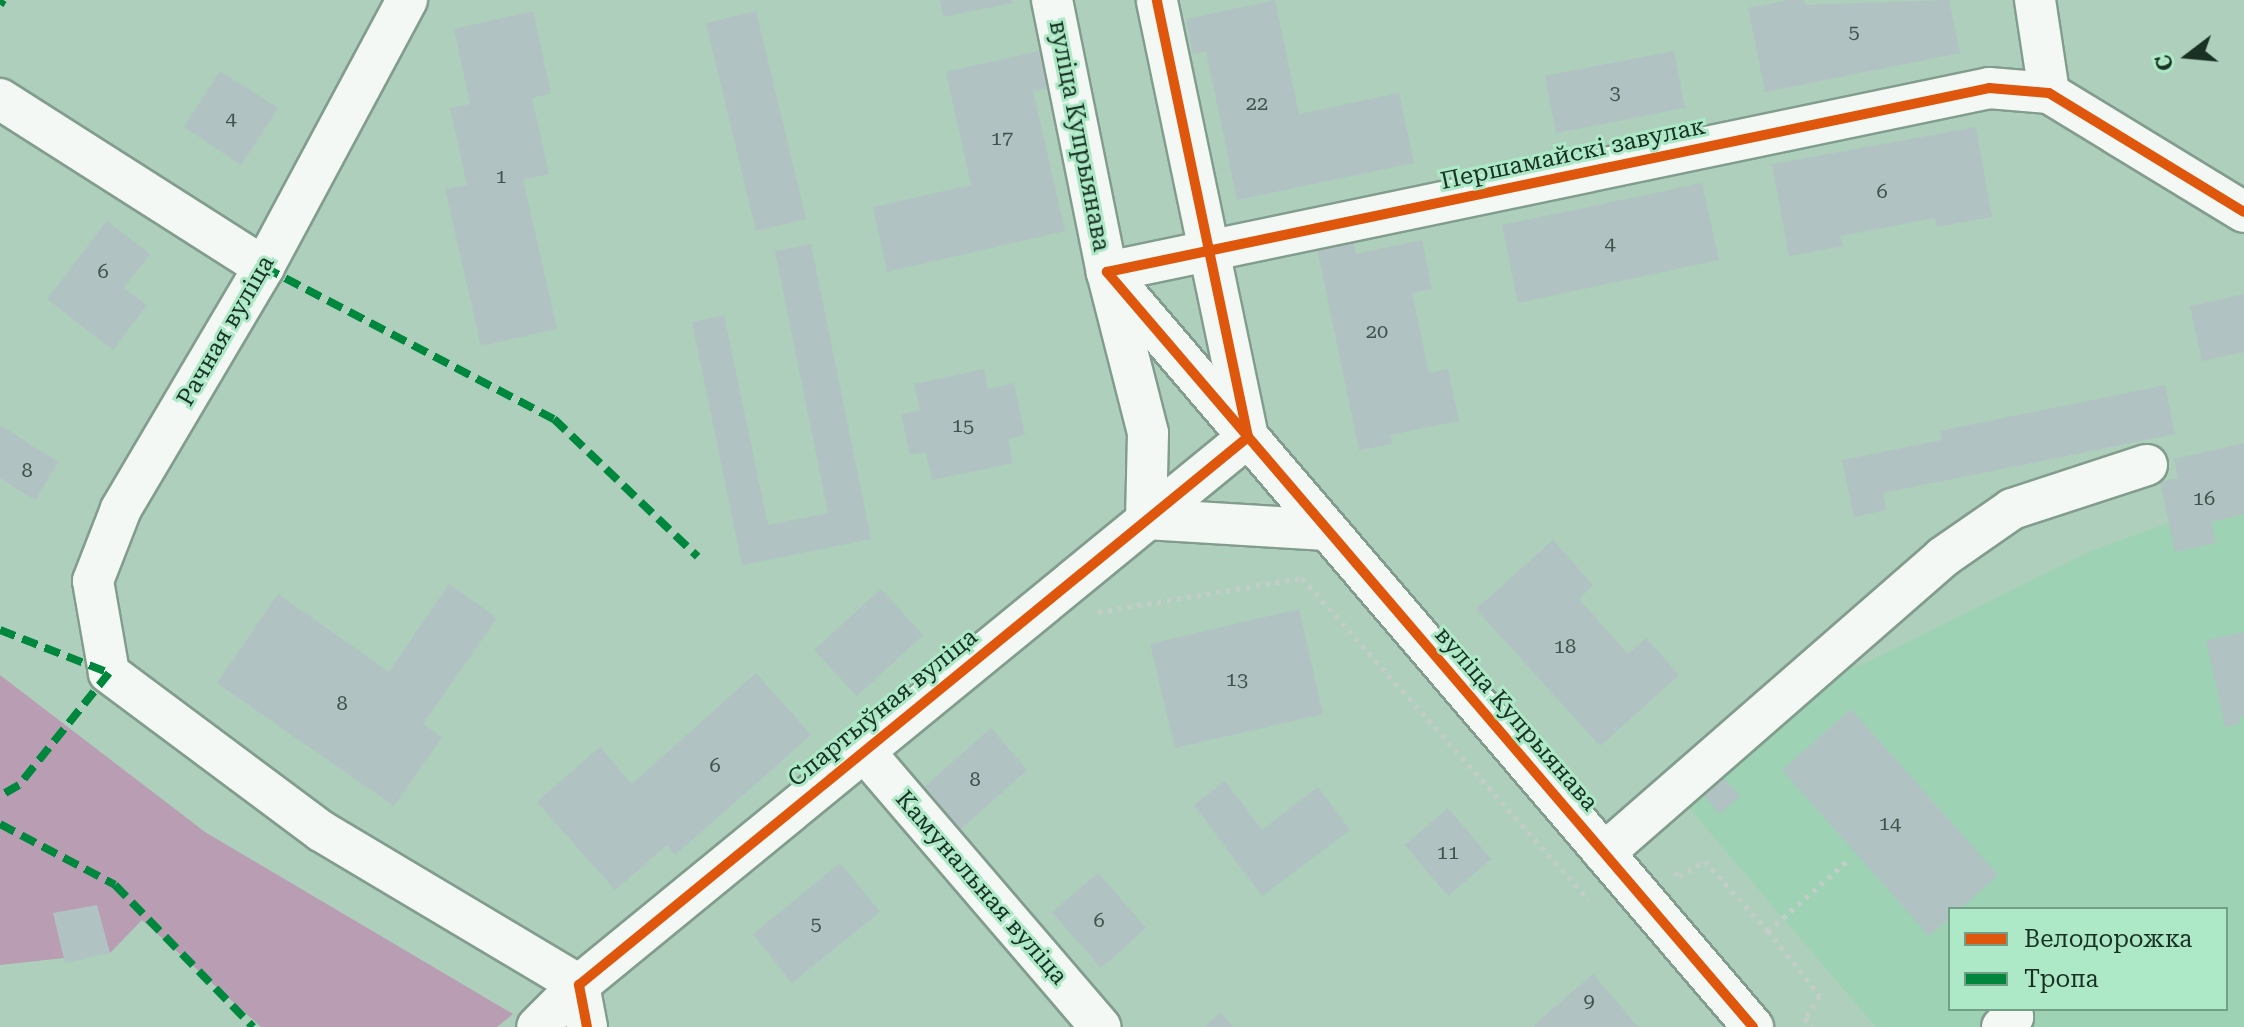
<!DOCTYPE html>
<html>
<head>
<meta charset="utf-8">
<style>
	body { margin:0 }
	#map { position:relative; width:2244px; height:1027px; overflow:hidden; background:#adcfbb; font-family:"Roboto Serif",serif }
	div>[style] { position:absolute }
	.built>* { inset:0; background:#9ed2b4 }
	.forest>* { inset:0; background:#b99eb3 }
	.building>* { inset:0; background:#b1c2c3 }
	.path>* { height:5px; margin-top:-2.5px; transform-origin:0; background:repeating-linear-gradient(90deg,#c3cdc8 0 4px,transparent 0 10px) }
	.roads { filter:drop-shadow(2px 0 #829c8d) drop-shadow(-2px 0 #829c8d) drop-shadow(0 2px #829c8d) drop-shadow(0 -2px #829c8d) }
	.minor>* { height:40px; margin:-20px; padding:0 20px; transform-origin:20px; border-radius:20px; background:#f3f8f5 }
	.quiet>* { height:8px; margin-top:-4px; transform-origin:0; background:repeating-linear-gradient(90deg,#00873e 0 16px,transparent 0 24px) }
	.cycleway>* { height:10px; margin:-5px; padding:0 5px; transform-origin:5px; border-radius:5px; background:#de570d }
	span { translate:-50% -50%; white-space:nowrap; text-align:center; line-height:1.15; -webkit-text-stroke:6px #ade9c6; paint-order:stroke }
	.number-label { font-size:20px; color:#3f554c }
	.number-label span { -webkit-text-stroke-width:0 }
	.street-label { font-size:24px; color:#193124 }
	.legend { position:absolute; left:1948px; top:907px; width:280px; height:104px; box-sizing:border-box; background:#ade9c6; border:2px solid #729f85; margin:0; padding:10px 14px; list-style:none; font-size:24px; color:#193124 }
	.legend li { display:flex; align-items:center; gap:16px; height:40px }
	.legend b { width:40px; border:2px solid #729f85 }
	.north { position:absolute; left:2148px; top:16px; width:80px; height:80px; -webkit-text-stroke:6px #ade9c6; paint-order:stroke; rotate:254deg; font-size:22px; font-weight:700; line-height:32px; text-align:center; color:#193124 }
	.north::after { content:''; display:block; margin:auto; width:28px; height:36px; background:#193124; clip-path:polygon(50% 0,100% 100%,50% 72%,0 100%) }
</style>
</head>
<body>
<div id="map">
	<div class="built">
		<i style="clip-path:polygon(evenodd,2244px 514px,2244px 1027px,1876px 1027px,1684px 802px,1832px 673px,1866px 663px,2093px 550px,2169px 523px,2176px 552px,2215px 543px,2211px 522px,2244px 514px,1950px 909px,2226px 909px,2226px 1009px,1950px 1009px,1950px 909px)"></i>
	</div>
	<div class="forest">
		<i style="clip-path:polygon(0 675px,205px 832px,513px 1014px,497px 1027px,261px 1027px,142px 920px,110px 953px,0 965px)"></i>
	</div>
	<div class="building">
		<i style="clip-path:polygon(940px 0,1012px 0,1013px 3px,943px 17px)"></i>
		<i style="clip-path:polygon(1275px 0,1299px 114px,1399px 93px,1414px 163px,1237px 200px,1206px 51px,1193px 54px,1186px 19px)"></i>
		<i style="clip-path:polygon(1789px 0,1804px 0,1805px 5px,1949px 0,1960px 53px,1765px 92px,1748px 8px)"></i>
		<i style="clip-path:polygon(533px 11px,551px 93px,532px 98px,549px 174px,523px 179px,557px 329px,481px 346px,445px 189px,467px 185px,450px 108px,470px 104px,454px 29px)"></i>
		<i style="clip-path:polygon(756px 11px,806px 219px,756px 231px,706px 23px)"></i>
		<i style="clip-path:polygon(1043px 50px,1052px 87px,1033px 91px,1065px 231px,887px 272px,873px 207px,971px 185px,946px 72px)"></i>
		<i style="clip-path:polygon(1674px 51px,1685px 108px,1556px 133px,1545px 76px)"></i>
		<i style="clip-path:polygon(220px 71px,278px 108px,241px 165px,184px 127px)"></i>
		<i style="clip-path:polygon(1976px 127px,1992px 217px,1937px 227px,1935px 218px,1840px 236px,1843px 246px,1789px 256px,1772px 164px)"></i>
		<i style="clip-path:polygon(1702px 183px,1719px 260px,1518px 303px,1502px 225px)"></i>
		<i style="clip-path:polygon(107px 221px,150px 254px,124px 288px,147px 305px,113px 350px,47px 299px)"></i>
		<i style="clip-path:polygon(1352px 236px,1356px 254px,1422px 240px,1432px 289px,1412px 293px,1429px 373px,1448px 369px,1459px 421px,1390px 435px,1392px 444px,1359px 450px,1316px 243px)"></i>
		<i style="clip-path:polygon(811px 244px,871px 539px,742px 565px,692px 322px,724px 315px,768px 525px,828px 513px,775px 251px)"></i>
		<i style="clip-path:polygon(2244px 294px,2244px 352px,2202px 361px,2190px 306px)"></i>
		<i style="clip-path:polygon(984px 369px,988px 389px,1014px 383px,1025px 435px,1008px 439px,1013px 463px,932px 480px,926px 452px,910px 455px,901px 414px,920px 410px,914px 384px)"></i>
		<i style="clip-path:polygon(2165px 385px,2175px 434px,1883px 493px,1886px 510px,1854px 517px,1842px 460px,1942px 440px,1940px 431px)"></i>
		<i style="clip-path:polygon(0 425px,58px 462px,35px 500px,0 478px)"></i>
		<i style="clip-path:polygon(2244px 443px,2244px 514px,2211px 522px,2216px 543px,2175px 552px,2160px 482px,2178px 478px,2174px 459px)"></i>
		<i style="clip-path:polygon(1553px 540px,1593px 585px,1579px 599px,1628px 654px,1646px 638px,1679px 675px,1600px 746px,1476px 609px)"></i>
		<i style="clip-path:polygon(449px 584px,497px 618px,423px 724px,442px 737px,394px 806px,217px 683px,278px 594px,389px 672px)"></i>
		<i style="clip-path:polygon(881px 589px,923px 635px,857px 696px,814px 650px)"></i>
		<i style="clip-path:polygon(1299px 609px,1323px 714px,1175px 748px,1150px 644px)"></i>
		<i style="clip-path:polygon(2244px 632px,2244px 716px,2239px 717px,2240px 724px,2225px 727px,2206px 640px)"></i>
		<i style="clip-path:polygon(756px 673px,811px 735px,675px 855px,667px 845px,615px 890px,537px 802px,600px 747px,632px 784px)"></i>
		<i style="clip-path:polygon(1851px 709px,1998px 875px,1960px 909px,1950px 909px,1950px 918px,1929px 936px,1782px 770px)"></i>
		<i style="clip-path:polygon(991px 728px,1027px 770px,960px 830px,923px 788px)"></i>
		<i style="clip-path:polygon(1721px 775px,1740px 796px,1720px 814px,1701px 793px)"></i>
		<i style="clip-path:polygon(1225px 781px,1262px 830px,1318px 787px,1350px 830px,1262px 896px,1194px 805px)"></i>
		<i style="clip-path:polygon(1448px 808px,1491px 859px,1448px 896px,1405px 845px)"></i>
		<i style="clip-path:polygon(840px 863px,880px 912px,792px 983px,753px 934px)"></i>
		<i style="clip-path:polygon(1098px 873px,1146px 928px,1101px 968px,1052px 912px)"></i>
		<i style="clip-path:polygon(97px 905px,110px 953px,65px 963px,53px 913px)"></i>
		<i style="clip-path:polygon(1593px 974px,1638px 1027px,1535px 1027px,1534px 1025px)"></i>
		<i style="clip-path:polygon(1221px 1013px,1233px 1027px,1204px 1027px)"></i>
	</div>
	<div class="path">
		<i style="left:1098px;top:612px;width:207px;rotate:-9.5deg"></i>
		<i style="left:1302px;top:578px;width:431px;rotate:48.3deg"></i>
		<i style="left:1675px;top:872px;width:6px;rotate:45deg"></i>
		<i style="left:1679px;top:876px;width:30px;rotate:-30deg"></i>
		<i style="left:1705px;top:861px;width:94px;rotate:48deg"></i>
		<i style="left:1768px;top:931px;width:83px;rotate:51.3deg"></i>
		<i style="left:1820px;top:996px;width:27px;rotate:124deg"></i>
		<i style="left:1805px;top:1018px;width:11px;rotate:52deg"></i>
		<i style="left:1768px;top:931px;width:106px;rotate:-41.5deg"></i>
	</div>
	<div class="roads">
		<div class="minor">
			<i style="left:407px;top:0;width:303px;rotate:118.2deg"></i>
			<i style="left:264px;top:267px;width:281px;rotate:120.6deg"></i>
			<i style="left:121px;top:509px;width:77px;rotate:111.3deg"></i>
			<i style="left:93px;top:581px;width:93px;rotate:80.1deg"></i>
			<i style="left:109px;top:673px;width:264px;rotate:36.7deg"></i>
			<i style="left:321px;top:831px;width:300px;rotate:30.8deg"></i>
			<i style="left:579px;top:985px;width:59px;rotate:135deg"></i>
			<i style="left:1052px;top:0;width:278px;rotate:78.6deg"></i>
			<i style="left:1107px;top:272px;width:166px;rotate:75.7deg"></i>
			<i style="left:1148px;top:433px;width:86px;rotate:91.3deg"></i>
			<i style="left:1146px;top:519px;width:181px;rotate:3.5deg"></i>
			<i style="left:2035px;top:0;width:94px;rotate:81.4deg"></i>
			<i style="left:0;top:99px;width:313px;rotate:32.5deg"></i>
			<i style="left:863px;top:750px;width:365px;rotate:49.4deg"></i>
			<i style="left:1604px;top:853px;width:450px;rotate:-41.1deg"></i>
			<i style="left:1943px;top:557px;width:84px;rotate:-34.8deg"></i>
			<i style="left:2012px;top:509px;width:142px;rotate:-18.1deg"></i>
			<i style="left:587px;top:1027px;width:43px;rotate:-100.8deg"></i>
			<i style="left:579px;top:985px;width:865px;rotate:-39.32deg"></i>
			<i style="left:1248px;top:437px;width:446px;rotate:-101.8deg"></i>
			<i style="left:1753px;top:1027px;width:994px;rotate:-130.55deg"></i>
			<i style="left:1107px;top:272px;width:901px;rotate:-11.78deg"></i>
			<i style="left:1989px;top:88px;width:60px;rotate:4.8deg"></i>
			<i style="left:2049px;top:93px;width:228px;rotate:31.4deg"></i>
			<i style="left:2002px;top:1027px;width:15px;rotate:-42deg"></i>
			<i style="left:2013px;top:1017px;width:8px;rotate:-104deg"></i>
		</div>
	</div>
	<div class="quiet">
		<i style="left:0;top:5px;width:6px;rotate:-59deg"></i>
		<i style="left:264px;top:267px;width:327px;rotate:27.7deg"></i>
		<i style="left:554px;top:419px;width:199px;rotate:43.8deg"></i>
		<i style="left:0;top:630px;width:117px;rotate:21.5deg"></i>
		<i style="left:109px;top:673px;width:144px;rotate:128.8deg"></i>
		<i style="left:19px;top:785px;width:22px;rotate:150deg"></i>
		<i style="left:0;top:824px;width:130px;rotate:27.9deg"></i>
		<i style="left:115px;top:885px;width:198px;rotate:45.8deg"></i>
	</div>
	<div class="cycleway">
		<i style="left:587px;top:1027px;width:43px;rotate:-100.8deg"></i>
		<i style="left:579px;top:985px;width:865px;rotate:-39.32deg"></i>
		<i style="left:1248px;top:437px;width:446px;rotate:-101.8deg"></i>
		<i style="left:1753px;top:1027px;width:994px;rotate:-130.55deg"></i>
		<i style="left:1107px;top:272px;width:901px;rotate:-11.78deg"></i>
		<i style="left:1989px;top:88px;width:60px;rotate:4.8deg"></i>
		<i style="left:2049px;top:93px;width:228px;rotate:31.4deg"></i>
	</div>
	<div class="number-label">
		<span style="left:1854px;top:31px">5</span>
		<span style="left:1615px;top:92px">3</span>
		<span style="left:1257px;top:103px">22</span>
		<span style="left:231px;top:118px">4</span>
		<span style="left:1002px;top:138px">17</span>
		<span style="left:501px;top:176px">1</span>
		<span style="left:1882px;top:191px">6</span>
		<span style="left:1610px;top:243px">4</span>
		<span style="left:103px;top:271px">6</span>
		<span style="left:1377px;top:331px">20</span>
		<span style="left:963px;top:425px">15</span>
		<span style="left:27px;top:470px">8</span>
		<span style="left:2204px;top:498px">16</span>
		<span style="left:1565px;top:646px">18</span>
		<span style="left:1237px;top:679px">13</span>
		<span style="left:342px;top:703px">8</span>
		<span style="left:715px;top:765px">6</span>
		<span style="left:975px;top:779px">8</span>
		<span style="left:1890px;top:823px">14</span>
		<span style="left:1448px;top:852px">11</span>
		<span style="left:1099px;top:920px">6</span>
		<span style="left:816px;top:923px">5</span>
		<span style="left:1589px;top:1000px">9</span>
	</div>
	<div class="street-label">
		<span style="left:1079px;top:136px;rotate:79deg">вуліца Купрыянава</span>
		<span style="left:1573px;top:154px;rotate:-12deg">Першамайскі завулак</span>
		<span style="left:226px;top:331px;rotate:-60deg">Рачная вуліца</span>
		<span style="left:883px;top:708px;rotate:-39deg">Спартыўная вуліца</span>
		<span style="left:1516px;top:719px;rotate:49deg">вуліца Купрыянава</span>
		<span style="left:981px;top:888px;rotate:49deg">Камунальная вуліца</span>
	</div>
	<ul class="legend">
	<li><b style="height:10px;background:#de570d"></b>Велодорожка</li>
	<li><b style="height:10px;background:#00873e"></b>Тропа</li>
	</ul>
	<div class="north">С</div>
</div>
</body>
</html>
